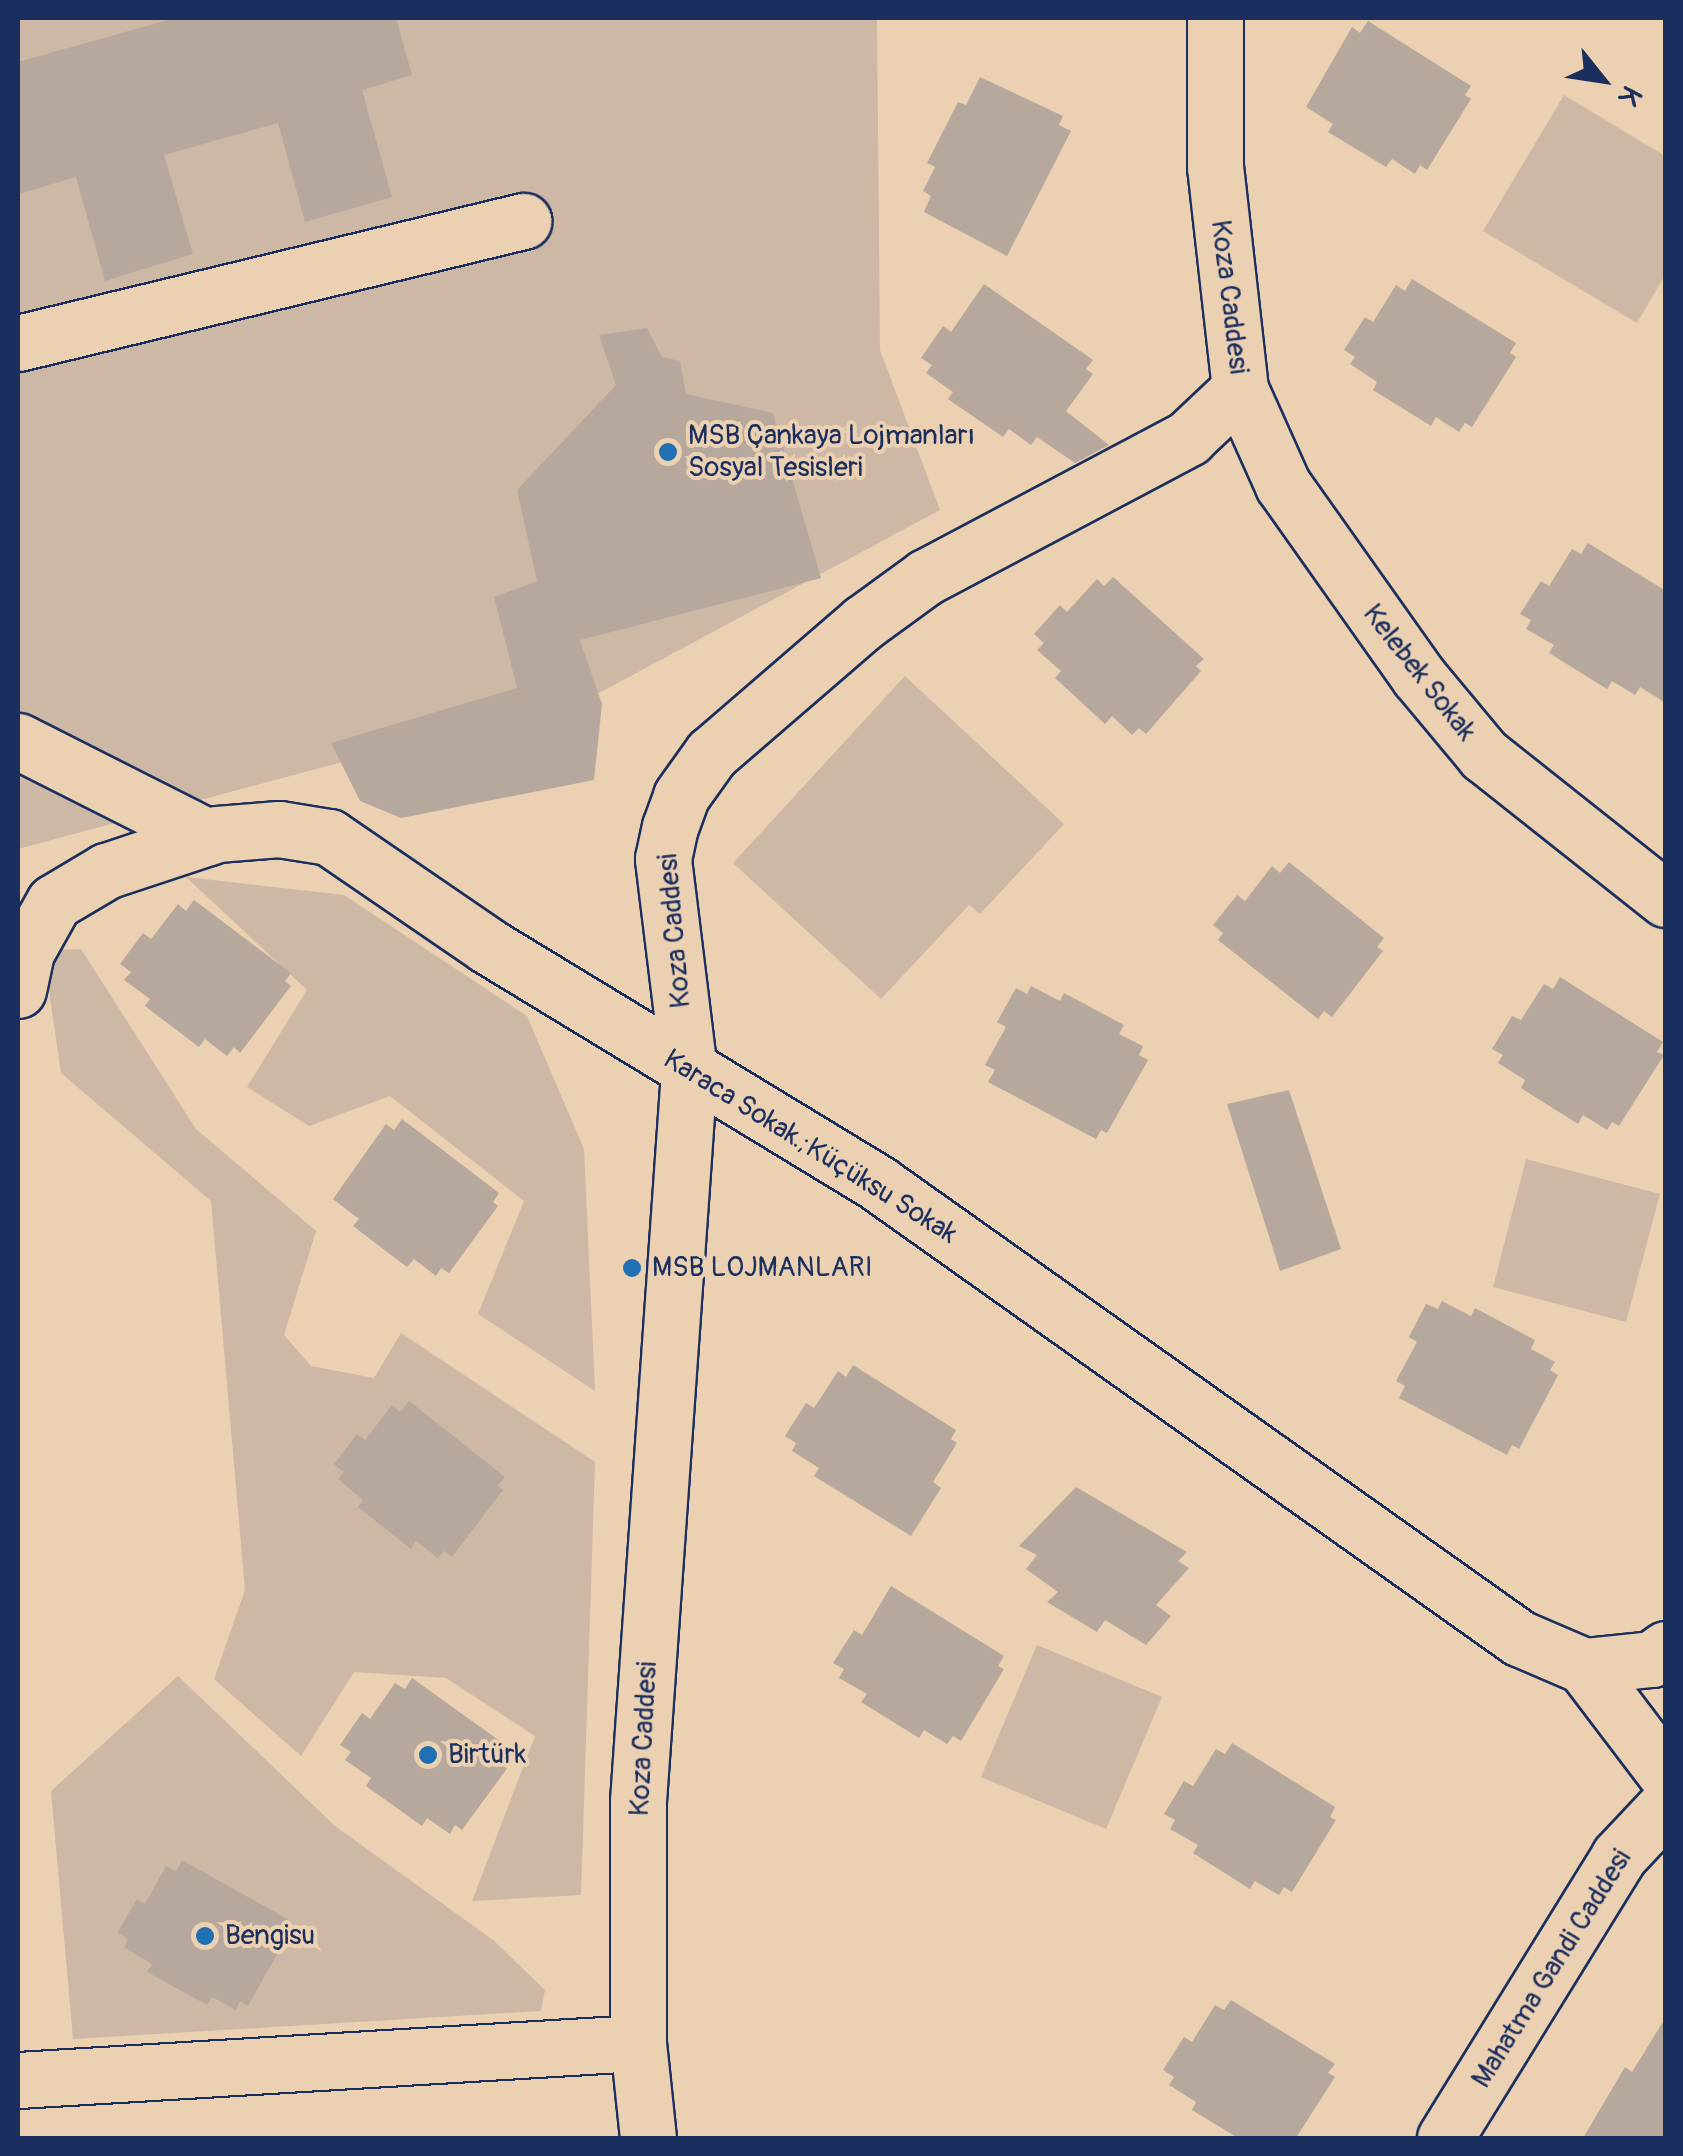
<!DOCTYPE html>
<html>
<head>
<meta charset="utf-8">
<style>
	body { margin:0 }
	#map { position:relative; width:1683px; height:2156px; overflow:hidden; background:#ebd0b2; font-family:Pangolin,sans-serif }
	div>[style] { position:absolute }
	.green>* { inset:0; background:#cdb8a6 }
	.building>* { inset:0; background:#b7a89d }
	.roads { filter:drop-shadow(2px 0 #1b2f5e) drop-shadow(-2px 0 #1b2f5e) drop-shadow(0 2px #1b2f5e) drop-shadow(0 -2px #1b2f5e) }
	.minor>* { height:55px; margin:-27.5px; padding:0 27.5px; transform-origin:27.5px; border-radius:27.5px; background:#ebd0b2 }
	.dots>* { width:28px; height:28px; translate:-50% -50%; box-sizing:border-box; border:5px solid #ebd0b2; border-radius:50% }
	span { translate:-50% -50%; white-space:nowrap; text-align:center; line-height:1.15; -webkit-text-stroke:8px #ebd0b2; paint-order:stroke }
	.street-label { font-size:28px; color:#1b2f5e }
	.poi-label { font-size:28px; color:#1b2f5e }
	.left { translate:0 -50%; text-align:left }
	.frame { position:absolute; inset:0; border:20px solid #1b2f5e; pointer-events:none }
	.north { position:absolute; left:1553px; top:30px; width:100px; height:100px; -webkit-text-stroke:8px #ebd0b2; paint-order:stroke; rotate:120deg; font-size:28px; font-weight:700; line-height:40px; text-align:center; color:#1b2f5e }
	.north::after { content:''; display:block; margin:auto; width:35px; height:45px; background:#1b2f5e; clip-path:polygon(50% 0,100% 100%,50% 72%,0 100%) }
</style>
</head>
<body>
<div id="map">
	<div class="green">
		<i style="clip-path:polygon(18px 18px,877px 18px,880px 350px,940px 510px,599px 693px,18px 849px)"></i>
		<i style="clip-path:polygon(1564px 95px,1665px 156px,1665px 275px,1637px 323px,1483px 231px)"></i>
		<i style="clip-path:polygon(905px 676px,1064px 824px,980px 914px,969px 905px,881px 999px,733px 863px)"></i>
		<i style="clip-path:polygon(186px 877px,344px 895px,527px 1016px,584px 1149px,595px 1391px,478px 1314px,524px 1201px,390px 1096px,309px 1126px,247px 1087px,307px 990px)"></i>
		<i style="clip-path:polygon(81px 949px,196px 1129px,316px 1231px,284px 1335px,311px 1366px,374px 1378px,401px 1333px,595px 1462px,581px 1895px,472px 1901px,535px 1736px,446px 1678px,354px 1672px,301px 1756px,214px 1679px,245px 1590px,211px 1201px,61px 1073px,43px 950px)"></i>
		<i style="clip-path:polygon(1526px 1159px,1660px 1194px,1626px 1322px,1493px 1287px)"></i>
		<i style="clip-path:polygon(1037px 1645px,1162px 1697px,1106px 1829px,981px 1777px)"></i>
		<i style="clip-path:polygon(178px 1676px,335px 1826px,493px 1940px,545px 1990px,541px 2011px,73px 2039px,51px 1791px)"></i>
	</div>
	<div class="building">
		<i style="clip-path:polygon(175px 18px,396px 18px,412px 75px,362px 90px,392px 197px,305px 222px,278px 123px,164px 155px,193px 254px,105px 281px,76px 177px,18px 194px,18px 62px)"></i>
		<i style="clip-path:polygon(1368px 21px,1471px 86px,1465px 95px,1471px 99px,1427px 170px,1420px 165px,1415px 174px,1392px 159px,1386px 167px,1328px 132px,1333px 124px,1306px 107px,1352px 27px,1360px 33px)"></i>
		<i style="clip-path:polygon(980px 77px,1063px 116px,1059px 125px,1071px 131px,1007px 256px,924px 212px,931px 196px,923px 191px,935px 167px,927px 163px,958px 102px,966px 105px)"></i>
		<i style="clip-path:polygon(1412px 279px,1516px 343px,1510px 353px,1516px 357px,1472px 427px,1465px 423px,1459px 432px,1436px 417px,1431px 426px,1373px 390px,1377px 382px,1350px 364px,1355px 357px,1344px 350px,1365px 317px,1373px 322px,1396px 285px,1405px 291px)"></i>
		<i style="clip-path:polygon(984px 284px,1093px 360px,1086px 369px,1093px 374px,1066px 411px,1109px 445px,1075px 463px,1037px 437px,1031px 445px,1009px 429px,1003px 437px,948px 399px,953px 392px,926px 373px,932px 365px,921px 358px,943px 326px,951px 332px)"></i>
		<i style="clip-path:polygon(647px 328px,662px 357px,680px 361px,686px 394px,773px 413px,821px 578px,580px 640px,602px 704px,594px 780px,401px 818px,360px 801px,331px 743px,517px 688px,494px 597px,537px 581px,517px 490px,616px 385px,599px 335px)"></i>
		<i style="clip-path:polygon(1588px 543px,1666px 591px,1666px 703px,1640px 687px,1635px 695px,1612px 681px,1607px 689px,1549px 653px,1554px 645px,1526px 629px,1531px 620px,1520px 614px,1541px 581px,1549px 586px,1572px 549px,1581px 554px)"></i>
		<i style="clip-path:polygon(1113px 577px,1204px 659px,1196px 666px,1201px 671px,1146px 734px,1139px 728px,1132px 735px,1112px 716px,1105px 724px,1055px 678px,1061px 671px,1037px 650px,1044px 643px,1034px 634px,1060px 605px,1067px 612px,1097px 579px,1104px 586px)"></i>
		<i style="clip-path:polygon(1289px 862px,1384px 938px,1377px 947px,1383px 951px,1332px 1017px,1324px 1011px,1318px 1019px,1218px 940px,1223px 933px,1213px 925px,1237px 895px,1245px 901px,1272px 866px,1280px 873px)"></i>
		<i style="clip-path:polygon(194px 900px,291px 973px,285px 981px,291px 986px,240px 1053px,234px 1047px,227px 1056px,205px 1039px,199px 1047px,145px 1006px,150px 999px,124px 980px,131px 972px,120px 964px,143px 933px,151px 939px,178px 904px,186px 911px)"></i>
		<i style="clip-path:polygon(1560px 977px,1663px 1042px,1657px 1052px,1664px 1055px,1619px 1126px,1612px 1122px,1607px 1130px,1583px 1115px,1578px 1124px,1521px 1088px,1525px 1080px,1498px 1063px,1503px 1055px,1492px 1049px,1512px 1016px,1521px 1020px,1544px 984px,1553px 989px)"></i>
		<i style="clip-path:polygon(1031px 986px,1060px 1001px,1064px 993px,1124px 1025px,1119px 1034px,1143px 1046px,1139px 1055px,1148px 1060px,1107px 1133px,1101px 1130px,1096px 1139px,988px 1082px,995px 1070px,985px 1065px,1006px 1027px,997px 1022px,1016px 988px,1027px 994px)"></i>
		<i style="clip-path:polygon(1289px 1090px,1341px 1249px,1280px 1271px,1227px 1104px)"></i>
		<i style="clip-path:polygon(402px 1119px,499px 1193px,493px 1202px,498px 1206px,449px 1273px,441px 1268px,436px 1276px,414px 1259px,407px 1267px,353px 1226px,359px 1219px,333px 1199px,386px 1124px,394px 1130px)"></i>
		<i style="clip-path:polygon(1442px 1301px,1471px 1316px,1475px 1308px,1535px 1340px,1531px 1349px,1555px 1362px,1550px 1370px,1558px 1375px,1519px 1449px,1512px 1445px,1507px 1455px,1399px 1398px,1405px 1386px,1396px 1381px,1417px 1342px,1409px 1337px,1426px 1304px,1438px 1309px)"></i>
		<i style="clip-path:polygon(853px 1365px,956px 1430px,951px 1439px,957px 1443px,933px 1482px,941px 1488px,911px 1536px,814px 1476px,819px 1468px,792px 1451px,796px 1443px,785px 1436px,806px 1403px,814px 1408px,838px 1371px,846px 1377px)"></i>
		<i style="clip-path:polygon(409px 1401px,505px 1477px,498px 1486px,503px 1490px,452px 1557px,444px 1551px,438px 1558px,416px 1541px,411px 1549px,358px 1507px,363px 1500px,338px 1479px,344px 1472px,334px 1464px,357px 1434px,365px 1440px,392px 1405px,400px 1412px)"></i>
		<i style="clip-path:polygon(1076px 1487px,1187px 1552px,1178px 1561px,1189px 1568px,1156px 1605px,1171px 1616px,1146px 1645px,1105px 1620px,1097px 1632px,1047px 1602px,1058px 1592px,1026px 1569px,1037px 1555px,1019px 1546px)"></i>
		<i style="clip-path:polygon(891px 1586px,1004px 1656px,998px 1666px,1004px 1669px,961px 1741px,953px 1736px,947px 1744px,924px 1730px,919px 1738px,861px 1702px,867px 1694px,839px 1678px,844px 1669px,833px 1663px,854px 1630px,862px 1635px)"></i>
		<i style="clip-path:polygon(412px 1678px,511px 1749px,505px 1758px,511px 1763px,462px 1830px,455px 1825px,450px 1834px,427px 1818px,422px 1826px,366px 1786px,371px 1778px,345px 1760px,351px 1752px,340px 1745px,362px 1713px,370px 1719px,395px 1683px,405px 1689px)"></i>
		<i style="clip-path:polygon(1232px 1743px,1335px 1807px,1330px 1817px,1336px 1820px,1292px 1892px,1284px 1887px,1279px 1895px,1255px 1881px,1250px 1889px,1193px 1853px,1198px 1845px,1170px 1829px,1175px 1820px,1164px 1814px,1184px 1781px,1193px 1786px,1216px 1749px,1225px 1754px)"></i>
		<i style="clip-path:polygon(182px 1860px,289px 1920px,283px 1929px,289px 1933px,248px 2006px,240px 2001px,236px 2010px,212px 1997px,207px 2005px,147px 1972px,152px 1964px,124px 1947px,128px 1939px,117px 1933px,137px 1899px,145px 1904px,166px 1866px,176px 1871px)"></i>
		<i style="clip-path:polygon(1231px 2000px,1335px 2064px,1328px 2073px,1335px 2077px,1296px 2138px,1238px 2138px,1192px 2110px,1196px 2102px,1169px 2085px,1174px 2077px,1163px 2070px,1184px 2037px,1192px 2042px,1215px 2005px,1224px 2010px)"></i>
		<i style="clip-path:polygon(1666px 2017px,1666px 2138px,1583px 2138px,1625px 2067px,1632px 2072px)"></i>
	</div>
	<div class="roads">
		<div class="minor">
			<i style="left:18px;top:343px;width:520px;rotate:-13.58deg"></i>
			<i style="left:1240px;top:389px;width:105px;rotate:65.9deg"></i>
			<i style="left:1283px;top:485px;width:235px;rotate:54.7deg"></i>
			<i style="left:1419px;top:677px;width:102px;rotate:50.2deg"></i>
			<i style="left:1484px;top:755px;width:232px;rotate:38.4deg"></i>
			<i style="left:18px;top:741px;width:213px;rotate:26.8deg"></i>
			<i style="left:18px;top:990px;width:39px;rotate:-78deg"></i>
			<i style="left:26px;top:952px;width:57px;rotate:-60.8deg"></i>
			<i style="left:54px;top:902px;width:61px;rotate:-30.8deg"></i>
			<i style="left:106px;top:871px;width:117px;rotate:-18.4deg"></i>
			<i style="left:217px;top:834px;width:62px;rotate:-4.6deg"></i>
			<i style="left:279px;top:829px;width:51px;rotate:9.1deg"></i>
			<i style="left:329px;top:837px;width:193px;rotate:34.4deg"></i>
			<i style="left:488px;top:946px;width:458px;rotate:31.3deg"></i>
			<i style="left:879px;top:1184px;width:785px;rotate:35.35deg"></i>
			<i style="left:1519px;top:1638px;width:71px;rotate:23.3deg"></i>
			<i style="left:1584px;top:1666px;width:68px;rotate:-5.9deg"></i>
			<i style="left:1652px;top:1659px;width:17px;rotate:-36deg"></i>
			<i style="left:1584px;top:1666px;width:136px;rotate:52.8deg"></i>
			<i style="left:18px;top:2080px;width:621px;rotate:-3.42deg"></i>
			<i style="left:648px;top:2138px;width:96px;rotate:-96deg"></i>
			<i style="left:638px;top:2043px;width:242px;rotate:-90deg"></i>
			<i style="left:638px;top:1801px;width:732px;rotate:-86deg"></i>
			<i style="left:689px;top:1071px;width:214px;rotate:-97deg"></i>
			<i style="left:663px;top:859px;width:33px;rotate:-78deg"></i>
			<i style="left:670px;top:827px;width:33px;rotate:-70deg"></i>
			<i style="left:681px;top:796px;width:52px;rotate:-54.5deg"></i>
			<i style="left:711px;top:754px;width:202px;rotate:-40.8deg"></i>
			<i style="left:864px;top:622px;width:77px;rotate:-36deg"></i>
			<i style="left:926px;top:577px;width:297px;rotate:-27.9deg"></i>
			<i style="left:1188px;top:438px;width:71px;rotate:-43.3deg"></i>
			<i style="left:1240px;top:389px;width:223px;rotate:-96.4deg"></i>
			<i style="left:1215px;top:167px;width:149px;rotate:-90deg"></i>
			<i style="left:1445px;top:2138px;width:331px;rotate:-58.3deg"></i>
			<i style="left:1619px;top:1856px;width:69px;rotate:-46.8deg"></i>
		</div>
	</div>
	<div class="dots">
		<i style="left:668px;top:452px;background:#1f6fb2"></i>
		<i style="left:632px;top:1268px;background:#1f6fb2"></i>
		<i style="left:428px;top:1755px;background:#1f6fb2"></i>
		<i style="left:205px;top:1936px;background:#1f6fb2"></i>
	</div>
	<div class="street-label">
		<span style="left:1229px;top:297px;rotate:83deg">Koza Caddesi</span>
		<span style="left:1419px;top:673px;rotate:52deg">Kelebek Sokak</span>
		<span style="left:675px;top:931px;rotate:-95deg">Koza Caddesi</span>
		<span style="left:810px;top:1147px;rotate:32deg">Karaca Sokak.;Küçüksu Sokak</span>
		<span style="left:644px;top:1739px;rotate:-87deg">Koza Caddesi</span>
		<span style="left:1552px;top:1969px;rotate:-58deg">Mahatma Gandi Caddesi</span>
	</div>
	<div class="poi-label">
		<span class="left" style="left:688px;top:452px">MSB Çankaya Lojmanları<br>Sosyal Tesisleri</span>
		<span class="left" style="left:652px;top:1268px">MSB LOJMANLARI</span>
		<span class="left" style="left:448px;top:1755px">Birtürk</span>
		<span class="left" style="left:225px;top:1936px">Bengisu</span>
	</div>
	<div class="frame"></div>
	<div class="north">K</div>
</div>
</body>
</html>
